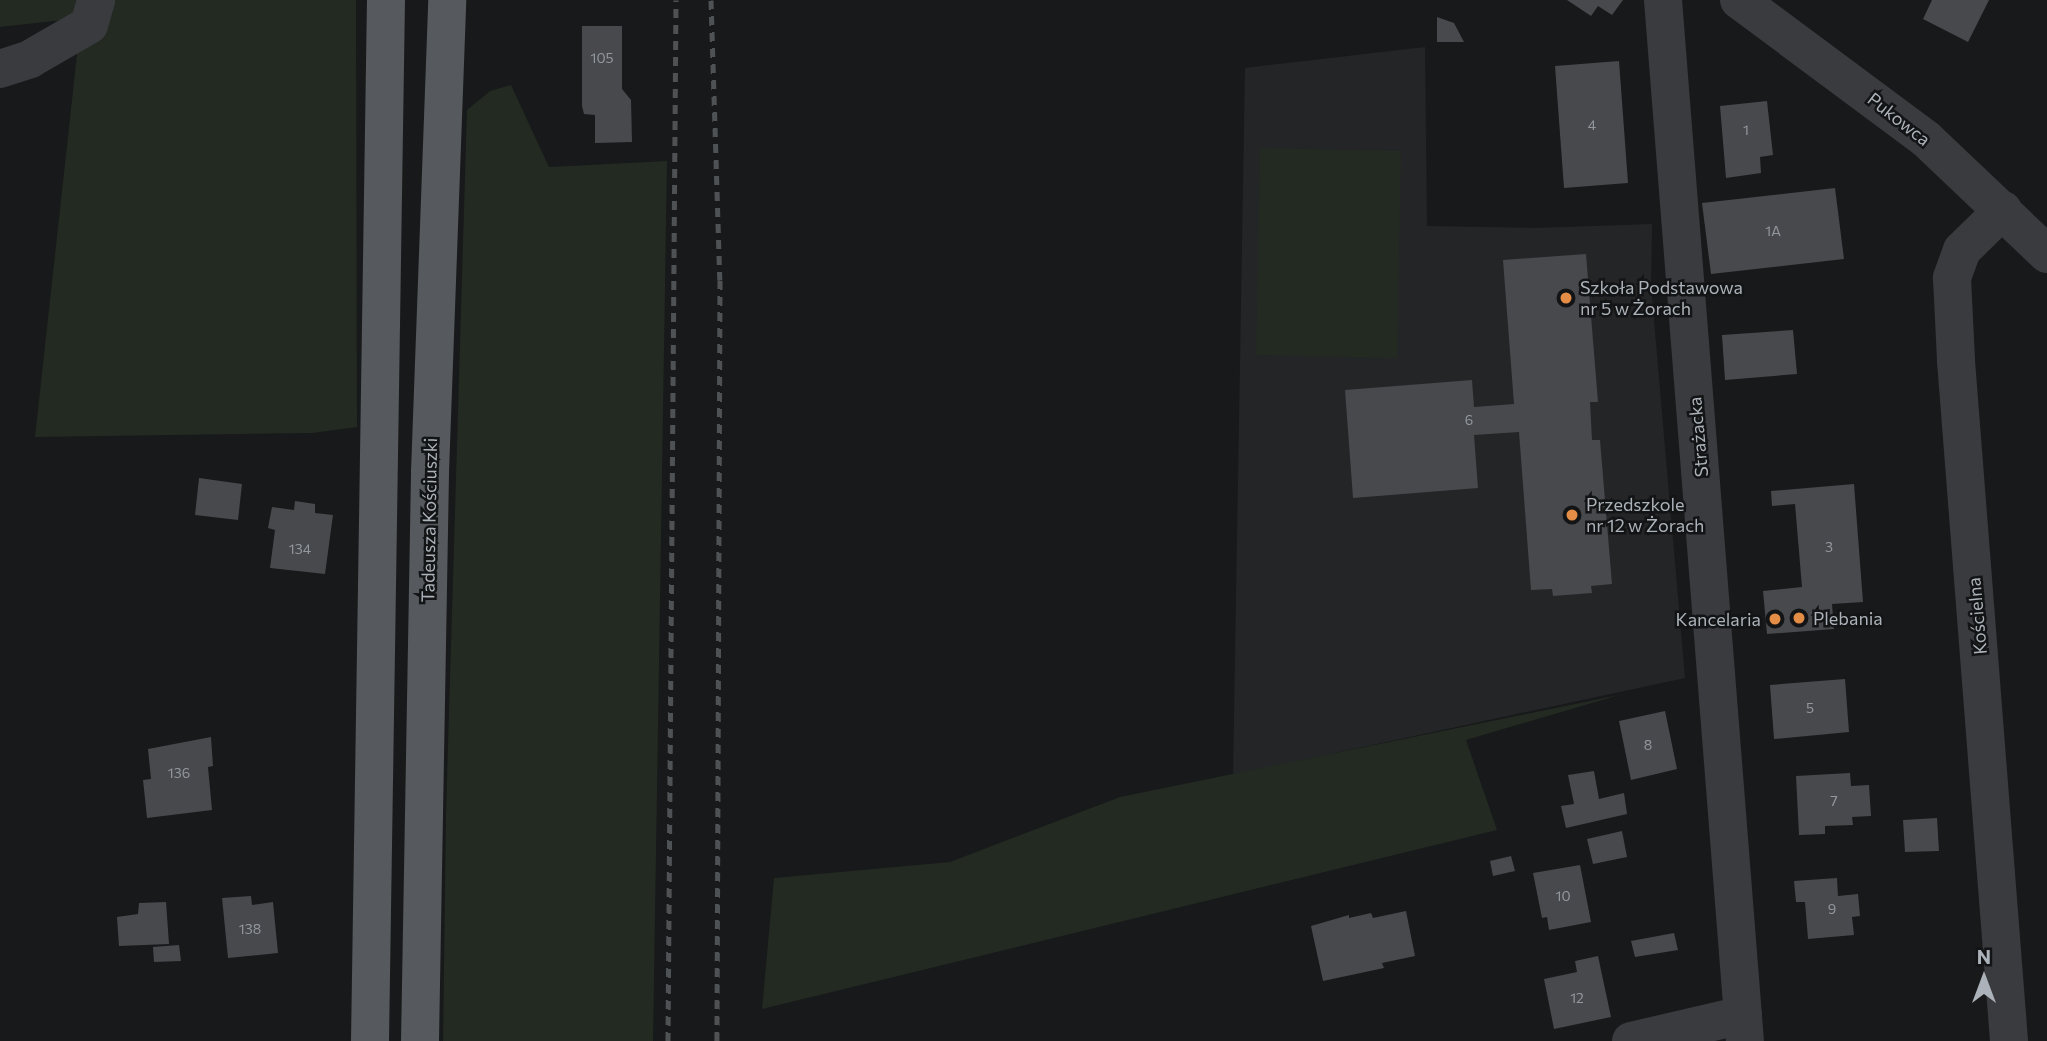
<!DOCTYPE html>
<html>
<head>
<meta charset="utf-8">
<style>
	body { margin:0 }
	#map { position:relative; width:2047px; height:1041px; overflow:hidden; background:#18191a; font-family:Commissioner,sans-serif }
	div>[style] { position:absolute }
	.built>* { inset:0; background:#242527 }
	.green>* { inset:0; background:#232a22 }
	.building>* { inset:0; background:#47494d }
	.minor>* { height:38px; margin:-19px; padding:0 19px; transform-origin:19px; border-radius:19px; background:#393b3f }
	.major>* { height:38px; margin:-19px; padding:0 19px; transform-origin:19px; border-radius:19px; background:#56595d }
	.rail>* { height:5px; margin-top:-2.5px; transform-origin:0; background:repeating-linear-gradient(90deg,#4f5255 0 9px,transparent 0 16px) }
	.dots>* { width:19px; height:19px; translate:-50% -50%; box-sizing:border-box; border:4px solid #131415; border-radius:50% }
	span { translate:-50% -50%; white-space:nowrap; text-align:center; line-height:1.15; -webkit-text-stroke:5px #131415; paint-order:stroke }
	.number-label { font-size:14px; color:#93989e }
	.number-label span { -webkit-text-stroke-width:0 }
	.street-label { font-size:18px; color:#acb2b9 }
	.poi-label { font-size:18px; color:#acb2b9 }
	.left { translate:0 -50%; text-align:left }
	.right { translate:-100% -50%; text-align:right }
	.north { position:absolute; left:1949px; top:943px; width:70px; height:70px; -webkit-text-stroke:5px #131415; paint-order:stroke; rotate:0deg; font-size:19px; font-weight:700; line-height:28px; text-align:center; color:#acb2b9 }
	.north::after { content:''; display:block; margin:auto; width:24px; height:32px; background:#acb2b9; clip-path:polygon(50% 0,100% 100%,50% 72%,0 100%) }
</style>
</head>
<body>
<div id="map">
	<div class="built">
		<i style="clip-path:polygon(1425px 47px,1427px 226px,1534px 228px,1652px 224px,1651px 286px,1685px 678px,1233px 775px,1245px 68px)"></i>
	</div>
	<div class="green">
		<i style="clip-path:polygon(0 0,356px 0,357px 427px,312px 433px,35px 437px,81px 18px,0 27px)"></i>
		<i style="clip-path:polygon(511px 85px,549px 167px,667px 161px,653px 1041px,443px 1041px,446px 813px,467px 110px,490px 91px)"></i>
		<i style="clip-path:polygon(1260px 148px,1401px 151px,1397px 358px,1256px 355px)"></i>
		<i style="clip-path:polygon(1619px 695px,1466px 740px,1497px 830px,762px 1009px,774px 878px,950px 862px,1120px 797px)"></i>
	</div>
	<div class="building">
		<i style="clip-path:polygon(1567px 0,1623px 0,1612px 15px,1598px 6px,1591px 16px)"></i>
		<i style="clip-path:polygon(1932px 0,1989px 0,1968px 42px,1923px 19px)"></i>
		<i style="clip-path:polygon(1437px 17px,1454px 23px,1464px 42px,1437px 42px)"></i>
		<i style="clip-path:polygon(582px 26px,622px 26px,622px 89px,631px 100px,632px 142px,595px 143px,595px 115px,584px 114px,582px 106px)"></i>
		<i style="clip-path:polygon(1619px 61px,1628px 183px,1564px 188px,1555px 66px)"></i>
		<i style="clip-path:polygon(1767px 101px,1773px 155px,1760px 157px,1761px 173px,1726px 178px,1720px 106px)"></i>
		<i style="clip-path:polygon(1835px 188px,1844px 259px,1711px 274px,1702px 203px)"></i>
		<i style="clip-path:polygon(1586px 254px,1598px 402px,1590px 402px,1592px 440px,1600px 440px,1612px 584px,1591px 586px,1592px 593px,1553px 596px,1552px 589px,1531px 590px,1519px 432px,1474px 435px,1478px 488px,1353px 498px,1345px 390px,1472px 380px,1474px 407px,1514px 404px,1503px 260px)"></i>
		<i style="clip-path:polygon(1793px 330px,1797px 374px,1725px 380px,1722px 335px)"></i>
		<i style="clip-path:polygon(199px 478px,242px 484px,238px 520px,195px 515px)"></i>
		<i style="clip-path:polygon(1854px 484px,1863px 602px,1832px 604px,1834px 629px,1767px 634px,1763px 591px,1802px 587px,1795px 504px,1772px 506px,1771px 491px)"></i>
		<i style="clip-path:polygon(295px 501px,315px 504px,315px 513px,333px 515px,325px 574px,270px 568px,275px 530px,268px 528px,272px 507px,294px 510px)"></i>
		<i style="clip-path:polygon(1845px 679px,1849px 732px,1774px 739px,1770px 685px)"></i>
		<i style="clip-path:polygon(1665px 711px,1677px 769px,1631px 780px,1619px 721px)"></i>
		<i style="clip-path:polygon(211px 737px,213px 766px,208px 767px,212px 810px,147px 818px,143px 780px,151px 779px,148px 749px)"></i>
		<i style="clip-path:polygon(1594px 771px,1599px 799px,1624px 793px,1627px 814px,1566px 828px,1561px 806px,1574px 804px,1568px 775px)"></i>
		<i style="clip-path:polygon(1850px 773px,1851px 786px,1869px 785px,1871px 816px,1852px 817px,1853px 825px,1825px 826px,1825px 834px,1799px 835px,1796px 776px)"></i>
		<i style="clip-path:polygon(1937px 818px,1939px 851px,1905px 852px,1903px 820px)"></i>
		<i style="clip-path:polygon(1622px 831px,1627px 857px,1593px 864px,1587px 839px)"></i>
		<i style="clip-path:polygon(1511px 856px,1515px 871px,1493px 876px,1490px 861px)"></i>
		<i style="clip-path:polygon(1580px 865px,1591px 922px,1549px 930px,1547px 917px,1542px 918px,1533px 873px)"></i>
		<i style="clip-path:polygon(1837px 878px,1838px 896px,1858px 894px,1860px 916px,1852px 917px,1854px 935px,1808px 939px,1805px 902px,1796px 902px,1794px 881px)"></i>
		<i style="clip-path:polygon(251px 896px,252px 905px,273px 902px,278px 953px,228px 958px,222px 898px)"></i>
		<i style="clip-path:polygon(166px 902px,169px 944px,119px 946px,117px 917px,138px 914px,139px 903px)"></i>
		<i style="clip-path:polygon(1406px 911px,1415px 956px,1382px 963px,1384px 968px,1323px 981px,1311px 926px,1349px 915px,1349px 918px,1371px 913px,1373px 918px)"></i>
		<i style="clip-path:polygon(1674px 933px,1678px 950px,1635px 957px,1631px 941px)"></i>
		<i style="clip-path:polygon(179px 945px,181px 961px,154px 962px,153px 947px)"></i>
		<i style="clip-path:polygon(1598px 956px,1611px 1017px,1554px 1029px,1544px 979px,1577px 972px,1575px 961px)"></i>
	</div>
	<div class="minor">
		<i style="left:1663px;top:0;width:1044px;rotate:85.5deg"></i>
		<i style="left:1739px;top:0;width:233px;rotate:36.6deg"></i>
		<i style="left:1926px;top:139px;width:167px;rotate:43.5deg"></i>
		<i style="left:0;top:69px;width:32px;rotate:-18deg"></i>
		<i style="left:30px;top:59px;width:68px;rotate:-30deg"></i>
		<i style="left:89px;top:25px;width:26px;rotate:-74deg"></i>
		<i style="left:2003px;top:210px;width:57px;rotate:135.7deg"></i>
		<i style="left:1962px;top:250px;width:30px;rotate:110deg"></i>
		<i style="left:1952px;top:278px;width:83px;rotate:87.2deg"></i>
		<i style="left:1956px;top:361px;width:682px;rotate:85.54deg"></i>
		<i style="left:1631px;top:1041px;width:115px;rotate:-13.1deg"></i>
	</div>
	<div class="major">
		<i style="left:370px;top:1041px;width:1041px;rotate:-89.12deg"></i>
		<i style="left:420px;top:1041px;width:569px;rotate:-88.99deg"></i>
		<i style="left:430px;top:472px;width:472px;rotate:-87.9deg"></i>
	</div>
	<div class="rail">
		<i style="left:711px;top:0;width:280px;rotate:88.2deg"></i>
		<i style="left:720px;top:280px;width:761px;rotate:90.23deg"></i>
		<i style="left:668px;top:1041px;width:1041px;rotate:-89.56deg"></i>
	</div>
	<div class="dots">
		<i style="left:1566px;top:298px;background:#e38d47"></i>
		<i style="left:1572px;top:515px;background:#e38d47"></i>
		<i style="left:1799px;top:618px;background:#e38d47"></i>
		<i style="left:1775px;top:619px;background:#e38d47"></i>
	</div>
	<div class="number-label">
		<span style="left:602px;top:58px">105</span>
		<span style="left:1592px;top:125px">4</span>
		<span style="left:1746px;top:130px">1</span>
		<span style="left:1773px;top:231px">1A</span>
		<span style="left:1469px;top:420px">6</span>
		<span style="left:1829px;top:547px">3</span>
		<span style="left:300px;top:549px">134</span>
		<span style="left:1810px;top:708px">5</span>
		<span style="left:1648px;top:745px">8</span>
		<span style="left:179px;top:773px">136</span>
		<span style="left:1834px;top:801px">7</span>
		<span style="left:1563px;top:896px">10</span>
		<span style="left:1832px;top:909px">9</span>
		<span style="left:250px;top:929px">138</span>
		<span style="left:1577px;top:998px">12</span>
	</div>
	<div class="street-label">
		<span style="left:1899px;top:119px;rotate:38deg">Pukowca</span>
		<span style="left:1698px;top:437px;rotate:-95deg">Strażacka</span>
		<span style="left:429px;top:520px;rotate:-89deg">Tadeusza Kościuszki</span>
		<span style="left:1977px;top:616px;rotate:-95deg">Kościelna</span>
	</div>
	<div class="poi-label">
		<span class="left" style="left:1580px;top:298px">Szkoła Podstawowa<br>nr 5 w Żorach</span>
		<span class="left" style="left:1586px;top:515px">Przedszkole<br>nr 12 w Żorach</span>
		<span class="left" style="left:1813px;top:618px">Plebania</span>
		<span class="right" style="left:1761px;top:619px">Kancelaria</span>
	</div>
	<div class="north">N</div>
</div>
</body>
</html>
